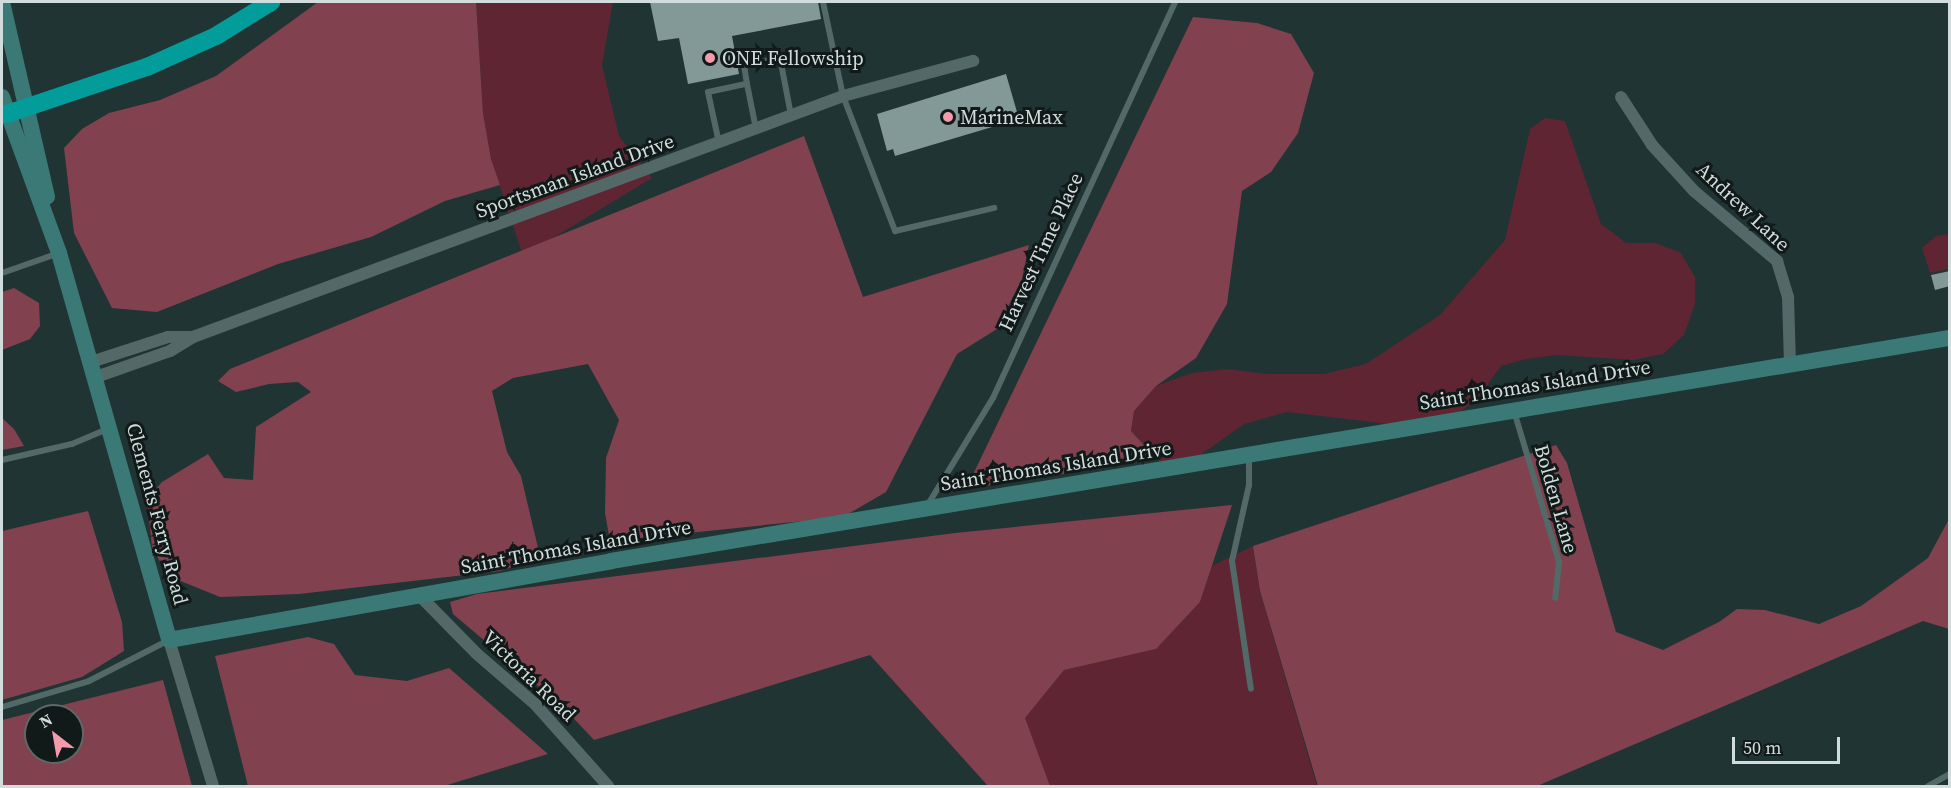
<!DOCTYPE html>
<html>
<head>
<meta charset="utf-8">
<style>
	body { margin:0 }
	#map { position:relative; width:1951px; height:788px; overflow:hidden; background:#203433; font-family:"Source Serif 4",serif }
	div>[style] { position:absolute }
	.green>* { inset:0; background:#5f2533 }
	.forest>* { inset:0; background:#81414f }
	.building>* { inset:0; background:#829998 }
	.lane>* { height:6px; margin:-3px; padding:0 3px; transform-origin:3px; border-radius:3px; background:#536968 }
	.street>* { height:12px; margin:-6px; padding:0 6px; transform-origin:6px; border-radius:6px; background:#536968 }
	.secondary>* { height:16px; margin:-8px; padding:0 8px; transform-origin:8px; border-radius:8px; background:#3b7977 }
	.highway>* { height:18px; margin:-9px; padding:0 9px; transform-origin:9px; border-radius:9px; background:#029d9b }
	.dots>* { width:16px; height:16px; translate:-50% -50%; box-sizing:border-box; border:3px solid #111a19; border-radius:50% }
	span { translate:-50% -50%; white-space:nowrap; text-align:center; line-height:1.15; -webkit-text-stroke:6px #111a19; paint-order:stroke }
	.poi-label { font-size:20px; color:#d1dddc }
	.left { translate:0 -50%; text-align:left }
	.street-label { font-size:20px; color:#d1dddc }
	.frame { position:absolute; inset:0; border:3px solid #d1dddc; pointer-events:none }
	.north { position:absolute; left:24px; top:704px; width:60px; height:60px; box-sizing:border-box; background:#111a19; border:2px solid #5e6867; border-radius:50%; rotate:329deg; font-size:16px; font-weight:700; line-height:24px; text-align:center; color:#d1dddc }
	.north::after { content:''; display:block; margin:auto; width:21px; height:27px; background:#f39aab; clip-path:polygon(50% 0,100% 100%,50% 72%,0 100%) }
	.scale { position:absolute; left:1732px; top:737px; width:108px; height:27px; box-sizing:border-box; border:3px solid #d1dddc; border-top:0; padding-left:8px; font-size:18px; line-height:21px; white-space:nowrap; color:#d1dddc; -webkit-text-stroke:4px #111a19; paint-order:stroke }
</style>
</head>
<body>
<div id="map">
	<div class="green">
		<i style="clip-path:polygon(476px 2px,613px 2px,602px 65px,619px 136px,652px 178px,523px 256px,491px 159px,483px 113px)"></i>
		<i style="clip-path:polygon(1545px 118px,1565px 121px,1601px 224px,1626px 243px,1655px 243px,1680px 252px,1695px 277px,1695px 304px,1684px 335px,1663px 354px,1633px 360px,1557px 355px,1526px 359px,1501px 366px,1478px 398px,1460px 412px,1389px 424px,1287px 412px,1244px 424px,1199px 456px,1161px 463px,1131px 431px,1134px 411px,1156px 386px,1192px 373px,1227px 369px,1266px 374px,1324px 374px,1366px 364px,1440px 315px,1505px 240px,1530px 129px)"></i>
		<i style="clip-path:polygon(1949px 234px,1949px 269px,1930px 273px,1922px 248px,1936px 236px)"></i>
		<i style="clip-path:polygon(1253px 546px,1260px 592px,1317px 786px,1050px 786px,1024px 719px,1064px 670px,1156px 649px,1200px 602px,1212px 566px)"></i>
	</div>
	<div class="forest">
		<i style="clip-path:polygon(318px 2px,476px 2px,483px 113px,491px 159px,500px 185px,445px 201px,371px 237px,278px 264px,157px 312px,112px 308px,74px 233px,64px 148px,82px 129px,109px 113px,160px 100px,216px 76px)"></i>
		<i style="clip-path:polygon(1193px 17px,1257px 23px,1291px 34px,1314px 73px,1298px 133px,1271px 172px,1242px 191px,1227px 304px,1196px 358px,1156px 386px,1134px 411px,1131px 431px,1157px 459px,966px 489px)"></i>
		<i style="clip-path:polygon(804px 136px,863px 297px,1029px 245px,1022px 279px,997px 329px,957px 354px,886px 492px,843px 517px,610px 541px,605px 513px,606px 458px,619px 420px,588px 364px,513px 378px,492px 391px,507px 452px,521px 476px,539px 552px,531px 561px,500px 571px,299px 594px,220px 597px,168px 576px,152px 547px,147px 499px,162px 482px,208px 454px,224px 478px,253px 480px,256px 427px,311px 392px,298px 382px,269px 384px,236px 392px,218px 381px,230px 369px)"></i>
		<i style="clip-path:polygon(14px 288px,39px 303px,40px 326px,30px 339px,2px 350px,2px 292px)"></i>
		<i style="clip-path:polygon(2px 418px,14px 429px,24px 446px,2px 450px)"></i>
		<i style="clip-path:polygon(1556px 445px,1567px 463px,1616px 632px,1663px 650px,1719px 622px,1737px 609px,1765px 610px,1819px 624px,1861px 606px,1928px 558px,1949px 519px,1949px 629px,1923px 621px,1537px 786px,1318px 786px,1260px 591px,1253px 546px)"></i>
		<i style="clip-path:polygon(1232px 505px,1200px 602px,1156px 649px,1064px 670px,1025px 718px,1050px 786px,988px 786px,870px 655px,594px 740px,564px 708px,453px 614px,450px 602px,477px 594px,955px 533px)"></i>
		<i style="clip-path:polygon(88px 511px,122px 622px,124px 651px,82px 677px,2px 700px,2px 531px)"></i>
		<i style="clip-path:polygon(308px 637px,334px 644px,355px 675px,407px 681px,449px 668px,548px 754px,444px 786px,248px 786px,215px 656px)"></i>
		<i style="clip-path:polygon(evenodd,163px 680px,192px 786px,2px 786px,2px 720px,163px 680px,36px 716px,72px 716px,72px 752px,36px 752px,36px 716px)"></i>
	</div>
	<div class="building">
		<i style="clip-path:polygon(650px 2px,818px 2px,821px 19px,732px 36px,739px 74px,688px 84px,679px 38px,658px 41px)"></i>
		<i style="clip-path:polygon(1006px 74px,1019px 119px,895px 156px,893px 149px,887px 151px,877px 114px)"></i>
		<i style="clip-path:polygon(1950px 271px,1950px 286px,1935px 290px,1931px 275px)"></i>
	</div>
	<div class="lane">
		<i style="left:823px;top:2px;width:96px;rotate:78deg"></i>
		<i style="left:843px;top:96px;width:145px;rotate:68.9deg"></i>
		<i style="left:895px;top:231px;width:102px;rotate:-13.1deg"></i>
		<i style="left:747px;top:84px;width:46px;rotate:78.7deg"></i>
		<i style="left:719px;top:143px;width:52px;rotate:-102.2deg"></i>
		<i style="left:708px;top:92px;width:40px;rotate:-12deg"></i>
		<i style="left:747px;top:84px;width:18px;rotate:-99deg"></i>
		<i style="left:744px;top:66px;width:37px;rotate:-13deg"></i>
		<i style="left:780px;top:58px;width:58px;rotate:79.1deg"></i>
		<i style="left:2px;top:273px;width:60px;rotate:-19.3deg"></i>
		<i style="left:1514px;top:411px;width:158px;rotate:73.4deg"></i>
		<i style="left:1559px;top:562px;width:36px;rotate:96deg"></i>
		<i style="left:1249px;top:455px;width:30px;rotate:90deg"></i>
		<i style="left:1249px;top:485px;width:78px;rotate:102.6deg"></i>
		<i style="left:1232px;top:561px;width:129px;rotate:81.6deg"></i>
		<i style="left:2px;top:460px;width:72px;rotate:-12.9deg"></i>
		<i style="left:72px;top:444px;width:39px;rotate:-23deg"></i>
		<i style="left:927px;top:506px;width:127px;rotate:-58.6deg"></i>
		<i style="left:993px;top:398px;width:436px;rotate:-65.3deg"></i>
		<i style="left:2px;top:707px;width:91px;rotate:-16.6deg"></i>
		<i style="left:89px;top:681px;width:90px;rotate:-27.1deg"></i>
		<i style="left:1928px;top:786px;width:25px;rotate:-29deg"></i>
	</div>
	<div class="street">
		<i style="left:1621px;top:97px;width:57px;rotate:57.1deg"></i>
		<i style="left:1652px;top:145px;width:62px;rotate:47.6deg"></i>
		<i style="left:1694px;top:191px;width:109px;rotate:40.1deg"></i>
		<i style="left:1777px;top:261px;width:38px;rotate:73deg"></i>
		<i style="left:1788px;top:297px;width:67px;rotate:88.3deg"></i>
		<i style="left:91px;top:362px;width:81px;rotate:-18deg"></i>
		<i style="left:168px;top:337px;width:24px"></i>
		<i style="left:96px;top:377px;width:78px;rotate:-19.4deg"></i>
		<i style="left:170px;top:351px;width:27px;rotate:-31deg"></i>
		<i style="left:193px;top:337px;width:693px;rotate:-20.34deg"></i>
		<i style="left:843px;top:96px;width:135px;rotate:-15.1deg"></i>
		<i style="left:420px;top:596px;width:81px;rotate:45.5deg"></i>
		<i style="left:477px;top:654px;width:77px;rotate:40.8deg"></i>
		<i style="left:535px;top:704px;width:110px;rotate:48.3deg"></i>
		<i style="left:169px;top:640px;width:152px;rotate:73.2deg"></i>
	</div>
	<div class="secondary">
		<i style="left:2px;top:2px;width:200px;rotate:77deg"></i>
		<i style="left:2px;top:97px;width:166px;rotate:69.9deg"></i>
		<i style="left:59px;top:253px;width:402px;rotate:74.1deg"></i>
		<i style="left:169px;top:640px;width:449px;rotate:-10.1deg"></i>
		<i style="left:611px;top:561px;width:1357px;rotate:-9.46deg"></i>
	</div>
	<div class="highway">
		<i style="left:7px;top:114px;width:148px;rotate:-18.6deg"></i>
		<i style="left:147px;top:67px;width:76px;rotate:-24.2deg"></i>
		<i style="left:216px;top:36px;width:65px;rotate:-31.7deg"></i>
	</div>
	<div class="dots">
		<i style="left:710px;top:58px;background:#f39aab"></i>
		<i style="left:948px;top:117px;background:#f39aab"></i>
	</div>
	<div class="poi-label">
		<span class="left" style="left:722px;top:58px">ONE Fellowship</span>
		<span class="left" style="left:960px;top:117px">MarineMax</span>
	</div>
	<div class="street-label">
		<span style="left:575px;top:176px;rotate:-20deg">Sportsman Island Drive</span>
		<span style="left:1743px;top:207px;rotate:43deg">Andrew Lane</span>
		<span style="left:1041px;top:252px;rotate:-65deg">Harvest Time Place</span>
		<span style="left:1535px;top:385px;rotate:-9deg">Saint Thomas Island Drive</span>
		<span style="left:1056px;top:466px;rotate:-9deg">Saint Thomas Island Drive</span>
		<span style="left:1556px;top:499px;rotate:74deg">Bolden Lane</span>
		<span style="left:157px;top:514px;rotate:75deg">Clements Ferry Road</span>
		<span style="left:576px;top:547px;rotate:-10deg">Saint Thomas Island Drive</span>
		<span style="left:529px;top:676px;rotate:44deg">Victoria Road</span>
	</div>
	<div class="frame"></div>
	<div class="north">N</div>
	<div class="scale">50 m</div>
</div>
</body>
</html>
